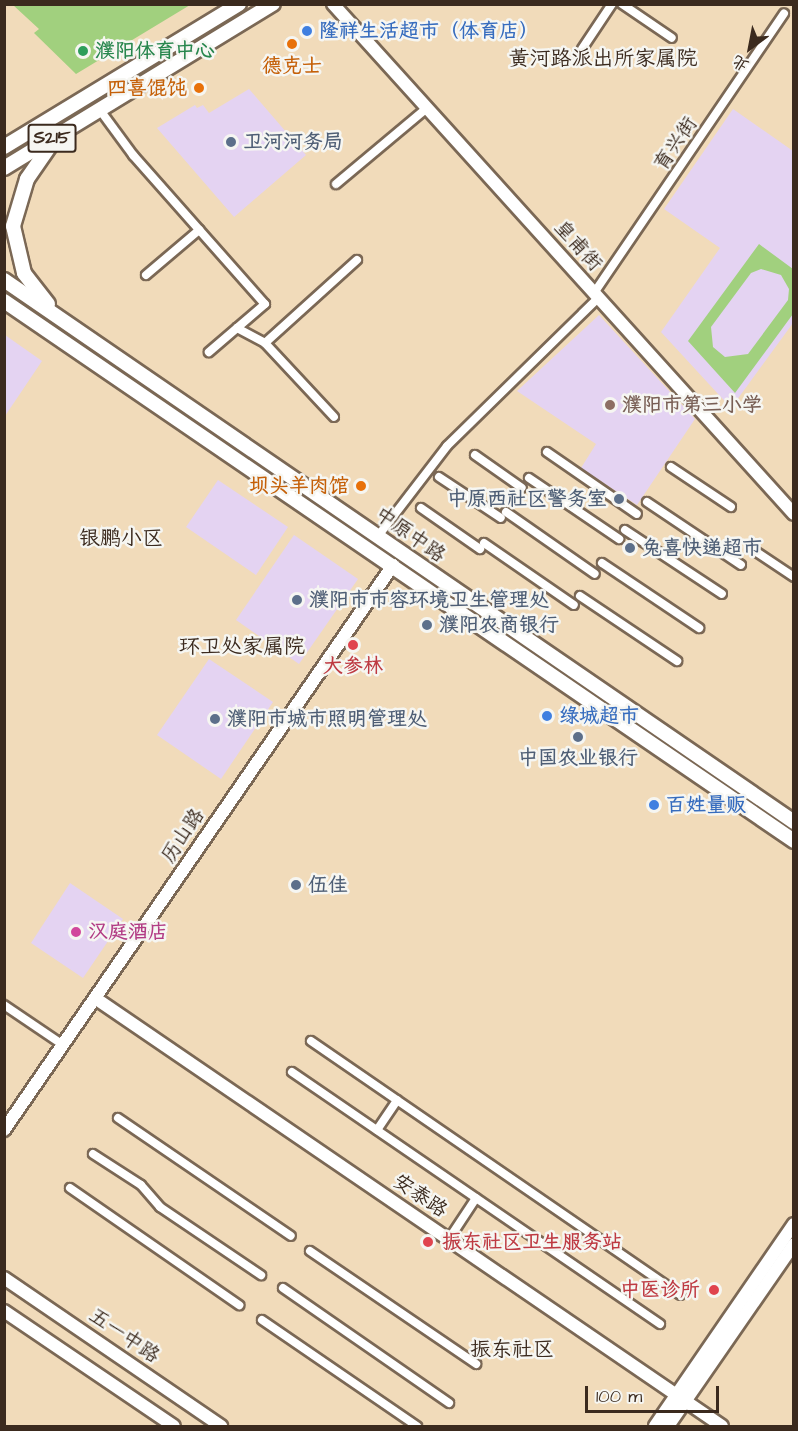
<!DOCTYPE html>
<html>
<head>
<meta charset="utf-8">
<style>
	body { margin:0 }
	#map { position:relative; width:798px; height:1431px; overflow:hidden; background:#f1dbba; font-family:"Architects Daughter","LXGW WenKai TC",sans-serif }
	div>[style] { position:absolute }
	.built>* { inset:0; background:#e4d3f2 }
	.green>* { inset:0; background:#a1d07e }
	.roads { filter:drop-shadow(2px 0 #7b6855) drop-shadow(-2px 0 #7b6855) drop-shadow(0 2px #7b6855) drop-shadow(0 -2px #7b6855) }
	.street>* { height:8px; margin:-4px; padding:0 4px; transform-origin:4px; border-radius:4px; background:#fff }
	.secondary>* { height:12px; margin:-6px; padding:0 6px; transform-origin:6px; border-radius:6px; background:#fff }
	.primary>* { height:14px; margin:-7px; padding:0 7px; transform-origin:7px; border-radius:7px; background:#fff }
	.dots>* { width:16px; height:16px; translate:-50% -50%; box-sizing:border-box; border:3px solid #f6f6f2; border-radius:50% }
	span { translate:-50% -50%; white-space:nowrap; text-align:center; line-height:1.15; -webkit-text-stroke:5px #f6f6f2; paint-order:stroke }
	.shield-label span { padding:2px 4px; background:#f6f6f2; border:2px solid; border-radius:4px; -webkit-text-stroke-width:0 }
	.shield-label { font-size:18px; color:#3b2a1e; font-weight:700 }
	.shop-label { font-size:20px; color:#366cbe; font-weight:700 }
	.left { translate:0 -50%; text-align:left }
	.leisure-label { font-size:20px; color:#27864d; font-weight:700 }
	.food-label { font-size:20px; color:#c56008; font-weight:700 }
	.right { translate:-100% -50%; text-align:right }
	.service-label { font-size:20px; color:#4e5e75; font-weight:700 }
	.street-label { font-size:20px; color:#3b2a1e }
	.education-label { font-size:20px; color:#785e54; font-weight:700 }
	.health-label { font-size:20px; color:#be3a42; font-weight:700 }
	.hotel-label { font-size:20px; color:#b23c85; font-weight:700 }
	.neighbourhood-label { font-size:21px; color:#3b2a1e }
	.frame { position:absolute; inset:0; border:6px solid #3b2a1e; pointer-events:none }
	.north { position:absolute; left:720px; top:18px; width:60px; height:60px; -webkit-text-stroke:4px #f6f6f2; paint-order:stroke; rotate:212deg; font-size:16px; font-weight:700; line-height:24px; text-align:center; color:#3b2a1e }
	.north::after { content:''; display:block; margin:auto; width:21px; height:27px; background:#3b2a1e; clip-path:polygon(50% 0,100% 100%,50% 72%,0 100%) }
	.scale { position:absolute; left:585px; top:1386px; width:134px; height:27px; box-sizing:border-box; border:3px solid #3b2a1e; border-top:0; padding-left:8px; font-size:18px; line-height:21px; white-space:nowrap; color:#3b2a1e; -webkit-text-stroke:4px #f6f6f2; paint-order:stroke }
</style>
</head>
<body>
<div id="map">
	<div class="built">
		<i style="clip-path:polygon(249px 89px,306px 155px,234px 217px,157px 128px,195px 105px,197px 108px,203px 105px,209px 113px)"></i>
		<i style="clip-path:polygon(733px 109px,793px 151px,793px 323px,731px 408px,661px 332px,720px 248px,664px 209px)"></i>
		<i style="clip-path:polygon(599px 315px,695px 419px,637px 505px,581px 468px,596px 444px,517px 391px)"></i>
		<i style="clip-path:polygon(5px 335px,42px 361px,5px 416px)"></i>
		<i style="clip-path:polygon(218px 480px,288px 527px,256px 575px,186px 527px)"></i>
		<i style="clip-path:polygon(294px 535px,358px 579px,299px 664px,236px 620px)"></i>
		<i style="clip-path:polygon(209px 659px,273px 702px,221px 779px,157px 735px)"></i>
		<i style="clip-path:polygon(70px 883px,123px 919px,83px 978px,31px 943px)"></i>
	</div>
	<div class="green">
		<i style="clip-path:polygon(13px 5px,190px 5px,76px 74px,34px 33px,39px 29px)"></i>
		<i style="clip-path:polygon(evenodd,759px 244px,793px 269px,793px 314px,735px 393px,688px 341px,759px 244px,761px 269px,781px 275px,789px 289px,788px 300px,748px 354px,725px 357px,713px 347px,711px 327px,751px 273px,761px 269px)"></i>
	</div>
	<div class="roads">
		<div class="street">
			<i style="left:622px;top:4px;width:60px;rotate:34.2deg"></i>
			<i style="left:582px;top:49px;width:54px;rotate:-56.3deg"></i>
			<i style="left:100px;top:110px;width:56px;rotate:53.7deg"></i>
			<i style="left:133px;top:155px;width:199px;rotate:48.5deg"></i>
			<i style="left:265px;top:304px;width:74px;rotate:139.4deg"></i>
			<i style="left:336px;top:184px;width:119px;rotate:-39.9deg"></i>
			<i style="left:146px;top:275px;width:70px;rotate:-40.3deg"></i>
			<i style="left:594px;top:293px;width:338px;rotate:-55.8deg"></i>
			<i style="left:237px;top:328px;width:32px;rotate:28deg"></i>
			<i style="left:265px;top:343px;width:101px;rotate:47deg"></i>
			<i style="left:265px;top:343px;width:124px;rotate:-42.1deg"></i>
			<i style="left:547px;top:452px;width:109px;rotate:34.6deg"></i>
			<i style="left:475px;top:455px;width:57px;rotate:35.1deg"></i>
			<i style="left:671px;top:467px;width:72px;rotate:33.7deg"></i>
			<i style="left:439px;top:477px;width:74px;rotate:33.5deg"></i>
			<i style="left:529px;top:478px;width:109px;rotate:34.1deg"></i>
			<i style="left:647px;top:502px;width:113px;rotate:33.8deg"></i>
			<i style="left:421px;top:508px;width:72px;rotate:34.8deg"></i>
			<i style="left:506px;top:512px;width:108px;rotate:34.9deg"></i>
			<i style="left:625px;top:530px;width:116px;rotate:33.4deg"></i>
			<i style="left:378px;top:536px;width:113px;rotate:-52.5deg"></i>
			<i style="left:447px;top:446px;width:211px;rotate:-44.4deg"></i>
			<i style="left:484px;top:543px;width:109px;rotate:34.6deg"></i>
			<i style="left:752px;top:549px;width:50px;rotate:33.7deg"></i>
			<i style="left:602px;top:563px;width:117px;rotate:33.8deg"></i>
			<i style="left:580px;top:596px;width:117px;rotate:33.8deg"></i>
			<i style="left:4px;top:1005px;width:71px;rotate:34.1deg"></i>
			<i style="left:311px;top:1041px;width:448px;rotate:34.5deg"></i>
			<i style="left:292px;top:1072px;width:446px;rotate:34.4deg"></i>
			<i style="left:118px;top:1118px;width:209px;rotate:34.3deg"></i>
			<i style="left:377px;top:1130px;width:36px;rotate:-56deg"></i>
			<i style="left:93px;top:1154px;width:57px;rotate:32.9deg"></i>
			<i style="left:141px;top:1185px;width:29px;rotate:49deg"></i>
			<i style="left:160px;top:1207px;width:122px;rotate:34deg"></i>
			<i style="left:70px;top:1188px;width:206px;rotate:34.7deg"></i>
			<i style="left:449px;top:1239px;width:49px;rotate:-56.6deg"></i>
			<i style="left:310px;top:1251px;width:201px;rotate:34.2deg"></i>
			<i style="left:283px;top:1288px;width:202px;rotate:34.7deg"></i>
			<i style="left:262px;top:1320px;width:188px;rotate:34.4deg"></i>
		</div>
		<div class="secondary">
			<i style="left:333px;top:4px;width:687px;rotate:47.89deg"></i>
			<i style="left:95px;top:998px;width:759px;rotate:34.32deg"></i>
			<i style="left:4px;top:1130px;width:686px;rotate:-55.45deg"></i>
			<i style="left:4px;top:1278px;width:263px;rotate:34.3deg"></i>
			<i style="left:4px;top:1311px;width:205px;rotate:34.1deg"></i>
			<i style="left:655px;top:1426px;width:245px;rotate:-55.5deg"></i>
			<i style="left:668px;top:1426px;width:221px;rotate:-55.3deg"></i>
		</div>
		<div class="primary">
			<i style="left:4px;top:147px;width:275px;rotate:-31.3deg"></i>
			<i style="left:4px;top:168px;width:315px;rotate:-31.4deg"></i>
			<i style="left:4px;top:280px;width:958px;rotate:34.45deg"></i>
			<i style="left:4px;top:301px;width:957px;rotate:34.35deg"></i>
			<i style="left:48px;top:304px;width:39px;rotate:-128deg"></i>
			<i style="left:24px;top:273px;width:48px;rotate:-103.2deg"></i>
			<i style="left:13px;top:226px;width:49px;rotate:-73.4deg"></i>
			<i style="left:27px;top:179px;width:47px;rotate:-55.3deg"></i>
		</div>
	</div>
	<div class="dots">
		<i style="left:307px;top:31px;background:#3f7fe0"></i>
		<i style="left:292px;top:44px;background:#e8710a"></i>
		<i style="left:83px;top:51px;background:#2e9e5b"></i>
		<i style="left:199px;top:88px;background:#e8710a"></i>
		<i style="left:231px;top:142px;background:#5c6f8a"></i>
		<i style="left:610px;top:405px;background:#8d6e63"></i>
		<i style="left:361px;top:486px;background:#e8710a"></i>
		<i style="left:619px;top:499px;background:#5c6f8a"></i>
		<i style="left:630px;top:548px;background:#5c6f8a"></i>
		<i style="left:297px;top:600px;background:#5c6f8a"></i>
		<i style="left:427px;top:625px;background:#5c6f8a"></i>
		<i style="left:353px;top:645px;background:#e0444e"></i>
		<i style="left:547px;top:716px;background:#3f7fe0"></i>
		<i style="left:215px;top:719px;background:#5c6f8a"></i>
		<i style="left:578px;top:737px;background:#5c6f8a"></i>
		<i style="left:654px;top:805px;background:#3f7fe0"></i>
		<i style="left:296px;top:885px;background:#5c6f8a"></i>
		<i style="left:76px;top:932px;background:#d1479c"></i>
		<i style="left:428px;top:1242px;background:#e0444e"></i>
		<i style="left:714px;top:1290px;background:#e0444e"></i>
	</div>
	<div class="shield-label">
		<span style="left:52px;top:138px">S215</span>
	</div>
	<div class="shop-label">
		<span class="left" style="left:319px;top:31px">隆祥生活超市（体育店）</span>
		<span class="left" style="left:559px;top:716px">绿城超市</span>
		<span class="left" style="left:666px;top:805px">百姓量贩</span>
	</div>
	<div class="leisure-label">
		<span class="left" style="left:95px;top:51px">濮阳体育中心</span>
	</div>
	<div class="food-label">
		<span style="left:292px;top:66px">德克士</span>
		<span class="right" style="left:187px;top:88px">四喜馄饨</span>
		<span class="right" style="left:349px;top:486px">坝头羊肉馆</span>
	</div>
	<div class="service-label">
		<span class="left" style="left:243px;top:142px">卫河河务局</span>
		<span class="right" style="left:607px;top:499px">中原西社区警务室</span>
		<span class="left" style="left:642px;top:548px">兔喜快递超市</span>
		<span class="left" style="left:309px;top:600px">濮阳市市容环境卫生管理处</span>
		<span class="left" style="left:439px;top:625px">濮阳农商银行</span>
		<span class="left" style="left:227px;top:719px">濮阳市城市照明管理处</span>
		<span style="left:578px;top:758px">中国农业银行</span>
		<span class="left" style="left:308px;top:885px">伍佳</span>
	</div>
	<div class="street-label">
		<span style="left:676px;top:144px;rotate:-56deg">育兴街</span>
		<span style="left:578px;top:246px;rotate:48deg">皇甫街</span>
		<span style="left:410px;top:535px;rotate:35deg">中原中路</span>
		<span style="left:183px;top:836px;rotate:-56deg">历山路</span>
		<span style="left:420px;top:1196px;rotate:34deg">安泰路</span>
		<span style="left:124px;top:1336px;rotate:34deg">五一中路</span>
	</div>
	<div class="education-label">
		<span class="left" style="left:622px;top:405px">濮阳市第三小学</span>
	</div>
	<div class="health-label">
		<span style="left:353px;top:666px">大参林</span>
		<span class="left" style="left:442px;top:1242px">振东社区卫生服务站</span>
		<span class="right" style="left:700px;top:1290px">中医诊所</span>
	</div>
	<div class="hotel-label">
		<span class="left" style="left:88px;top:932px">汉庭酒店</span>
	</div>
	<div class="neighbourhood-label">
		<span style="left:603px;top:59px">黄河路派出所家属院</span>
		<span style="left:121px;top:539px">银鹏小区</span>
		<span style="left:242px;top:647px">环卫处家属院</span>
		<span style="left:512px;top:1350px">振东社区</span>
	</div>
	<div class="frame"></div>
	<div class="north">北</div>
	<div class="scale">100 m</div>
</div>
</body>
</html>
